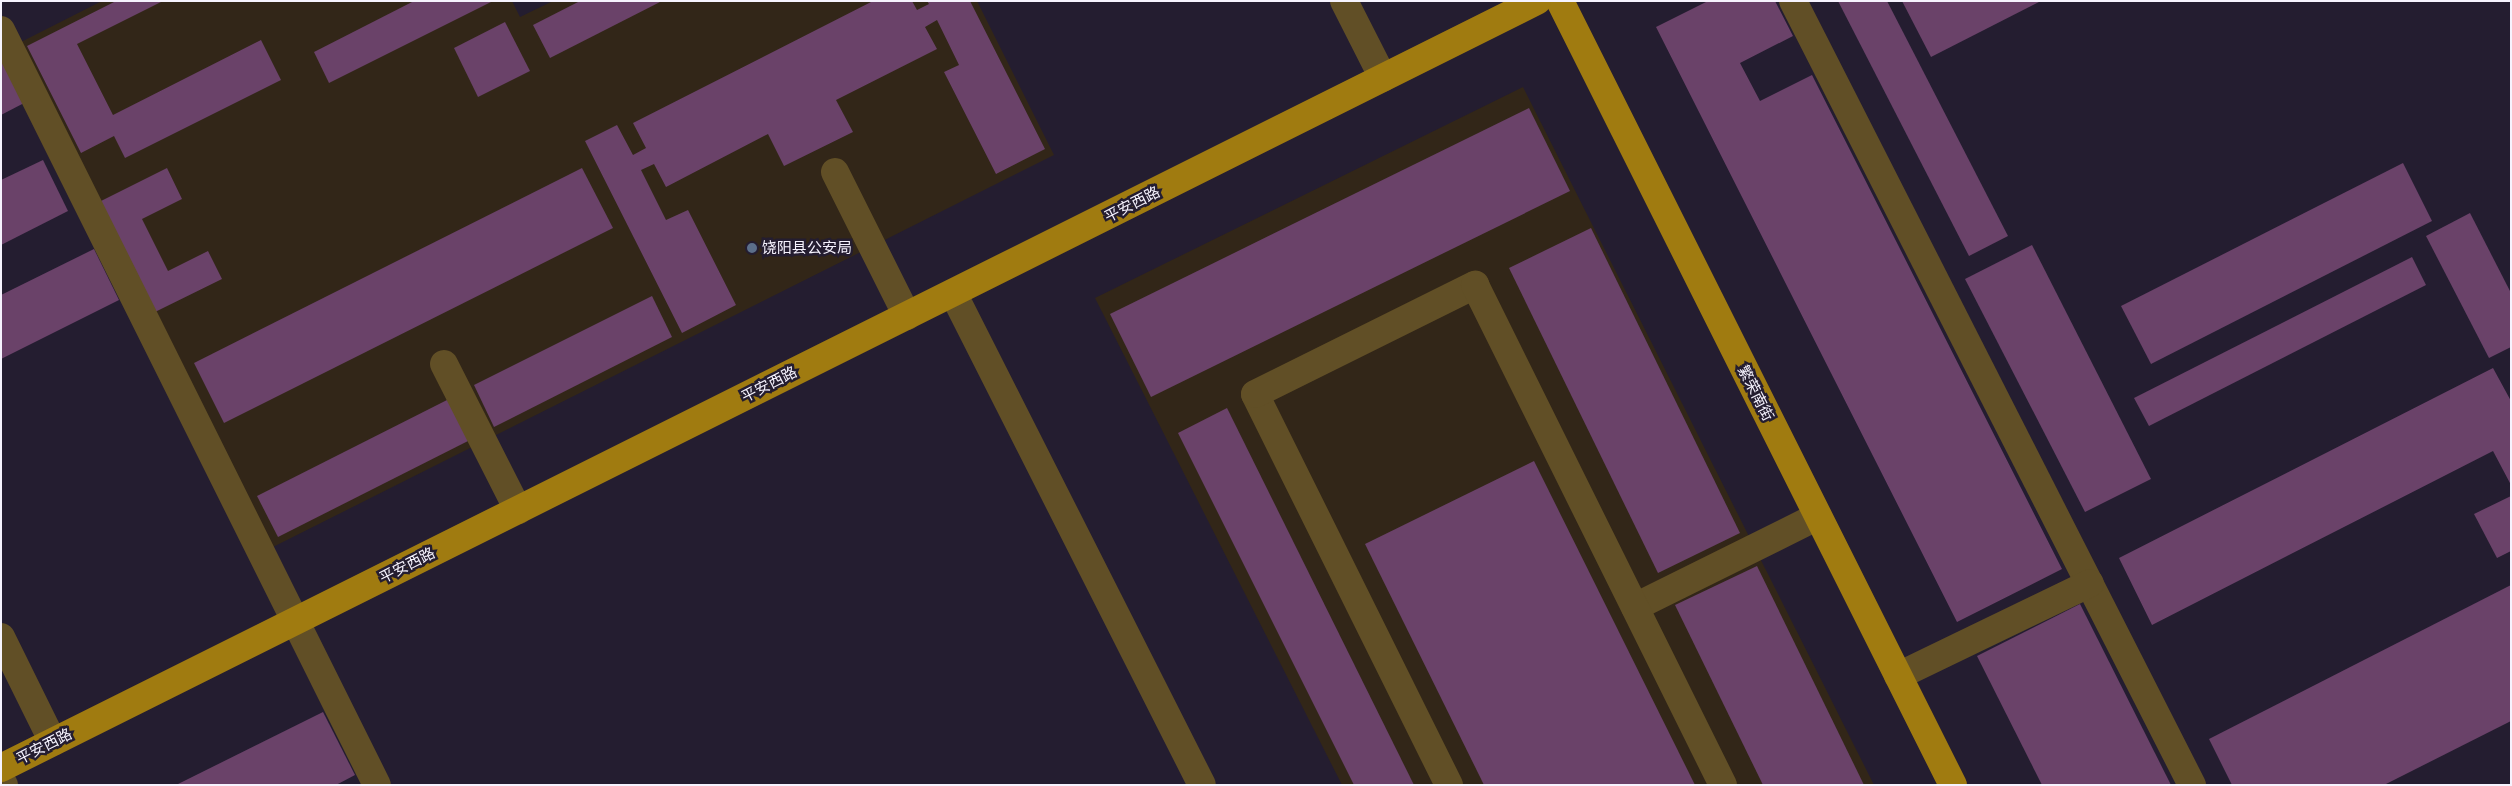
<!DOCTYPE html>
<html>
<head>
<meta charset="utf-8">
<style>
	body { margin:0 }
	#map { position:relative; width:2512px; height:786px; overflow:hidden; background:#241d30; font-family:Poppins,"Noto Sans SC",sans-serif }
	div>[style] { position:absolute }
	.commercial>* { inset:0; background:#322618 }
	.building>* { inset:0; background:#6a4269 }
	.minor>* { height:28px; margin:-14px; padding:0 14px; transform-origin:14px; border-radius:14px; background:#614f26 }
	.major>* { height:28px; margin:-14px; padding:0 14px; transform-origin:14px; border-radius:14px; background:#a07b10 }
	.dots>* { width:14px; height:14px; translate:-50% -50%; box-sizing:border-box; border:2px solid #241d30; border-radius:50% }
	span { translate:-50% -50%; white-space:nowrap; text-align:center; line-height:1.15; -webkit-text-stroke:5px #241d30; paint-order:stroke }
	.street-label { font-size:15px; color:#f6f3fe }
	.poi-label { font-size:15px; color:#f6f3fe }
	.left { translate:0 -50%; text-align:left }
	.frame { position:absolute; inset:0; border:2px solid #f6f3fe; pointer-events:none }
</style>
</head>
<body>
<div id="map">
	<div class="commercial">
		<i style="clip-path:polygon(102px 1px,512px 1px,520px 17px,553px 1px,977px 1px,1054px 155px,273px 547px,19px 43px)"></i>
		<i style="clip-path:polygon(1523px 87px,1874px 785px,1342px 785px,1095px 298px)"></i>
	</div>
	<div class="building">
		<i style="clip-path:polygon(116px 1px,163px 1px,77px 44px,113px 115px,261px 40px,281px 80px,125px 158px,114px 136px,81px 153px,27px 46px)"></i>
		<i style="clip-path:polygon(414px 1px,493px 1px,329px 83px,314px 52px)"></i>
		<i style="clip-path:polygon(580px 1px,662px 1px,550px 58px,533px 25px)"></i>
		<i style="clip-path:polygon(873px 1px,912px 1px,917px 10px,929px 4px,927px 1px,970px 1px,1045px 149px,996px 174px,944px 72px,959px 65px,937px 20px,925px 27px,937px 49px,836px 100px,853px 132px,784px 166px,768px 134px,666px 187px,654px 164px,641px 170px,666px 220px,688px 210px,736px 305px,682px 333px,585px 141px,617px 125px,633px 155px,646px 148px,633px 123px)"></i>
		<i style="clip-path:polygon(1708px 1px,1775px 1px,1793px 36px,1740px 63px,1760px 101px,1812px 75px,2062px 569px,1957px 622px,1656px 27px)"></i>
		<i style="clip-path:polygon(1838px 1px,1887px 1px,2008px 236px,1969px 256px)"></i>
		<i style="clip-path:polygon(1902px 1px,2041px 1px,1931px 57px)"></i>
		<i style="clip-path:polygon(505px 22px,530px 71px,478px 97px,454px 48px)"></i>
		<i style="clip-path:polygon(1px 53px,26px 102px,1px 115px)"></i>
		<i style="clip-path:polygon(1529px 108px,1570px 191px,1151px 397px,1110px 314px)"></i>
		<i style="clip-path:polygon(43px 160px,68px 211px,1px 245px,1px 180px)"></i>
		<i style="clip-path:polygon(2403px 163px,2432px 221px,2151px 364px,2121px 306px)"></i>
		<i style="clip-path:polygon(167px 168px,182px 199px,142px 219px,168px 271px,208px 251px,222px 279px,155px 312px,99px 202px)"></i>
		<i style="clip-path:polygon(582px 168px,613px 228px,224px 423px,194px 363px)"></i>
		<i style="clip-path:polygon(2470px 213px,2511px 293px,2511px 347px,2489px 358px,2426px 236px)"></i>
		<i style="clip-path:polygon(1591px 228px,1740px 533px,1658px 573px,1509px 268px)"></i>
		<i style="clip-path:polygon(2032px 245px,2151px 479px,2085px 512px,1965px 279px)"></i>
		<i style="clip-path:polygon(94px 249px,119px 300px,1px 359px,1px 295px)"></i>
		<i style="clip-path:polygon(2412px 257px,2426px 285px,2149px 426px,2134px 398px)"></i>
		<i style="clip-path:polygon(652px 296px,672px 337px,494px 427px,474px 385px)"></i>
		<i style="clip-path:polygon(2493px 368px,2511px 401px,2511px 485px,2493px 451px,2152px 625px,2119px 558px)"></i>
		<i style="clip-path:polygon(449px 399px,470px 440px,278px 537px,257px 496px)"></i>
		<i style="clip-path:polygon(1227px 408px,1414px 785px,1354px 785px,1178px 433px)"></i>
		<i style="clip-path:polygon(1534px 461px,1695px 785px,1484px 785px,1365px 544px)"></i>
		<i style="clip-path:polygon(2511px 496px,2511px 551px,2497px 558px,2474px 514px)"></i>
		<i style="clip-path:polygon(1757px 566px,1864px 785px,1763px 785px,1675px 605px)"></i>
		<i style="clip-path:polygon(2511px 585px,2511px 721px,2384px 785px,2232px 785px,2209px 739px)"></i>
		<i style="clip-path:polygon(2080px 604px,2171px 785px,2042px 785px,1977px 656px)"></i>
		<i style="clip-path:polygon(323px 712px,355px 775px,336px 785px,176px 785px)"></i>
	</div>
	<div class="minor">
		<i style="left:1344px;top:1px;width:86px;rotate:63.1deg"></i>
		<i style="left:1793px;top:1px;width:880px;rotate:63.03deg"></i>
		<i style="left:1px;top:30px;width:843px;rotate:63.53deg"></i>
		<i style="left:835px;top:172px;width:161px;rotate:63.4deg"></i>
		<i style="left:953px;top:293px;width:551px;rotate:63.16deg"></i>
		<i style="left:444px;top:364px;width:164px;rotate:63.1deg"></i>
		<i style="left:1635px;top:607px;width:204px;rotate:-26.4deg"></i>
		<i style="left:1px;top:637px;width:117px;rotate:63.7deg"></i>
		<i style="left:1898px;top:676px;width:213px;rotate:-25.8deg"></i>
		<i style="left:1px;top:780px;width:6px;rotate:59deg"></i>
		<i style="left:1449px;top:785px;width:436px;rotate:-116.4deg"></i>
		<i style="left:1255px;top:394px;width:246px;rotate:-26.4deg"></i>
		<i style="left:1475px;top:285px;width:558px;rotate:63.62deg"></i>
	</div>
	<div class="major">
		<i style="left:1560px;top:1px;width:877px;rotate:63.38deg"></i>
		<i style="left:1px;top:768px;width:1717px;rotate:-26.54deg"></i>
	</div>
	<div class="dots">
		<i style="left:752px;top:248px;background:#5c6f8a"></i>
	</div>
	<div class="street-label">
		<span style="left:1132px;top:204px;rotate:-27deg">平安西路</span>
		<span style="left:769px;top:384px;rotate:-27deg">平安西路</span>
		<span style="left:1756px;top:393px;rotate:63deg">繁荣南街</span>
		<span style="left:407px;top:565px;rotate:-27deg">平安西路</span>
		<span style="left:44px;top:746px;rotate:-27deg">平安西路</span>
	</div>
	<div class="poi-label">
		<span class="left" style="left:762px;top:248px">饶阳县公安局</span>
	</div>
	<div class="frame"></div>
</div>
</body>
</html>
